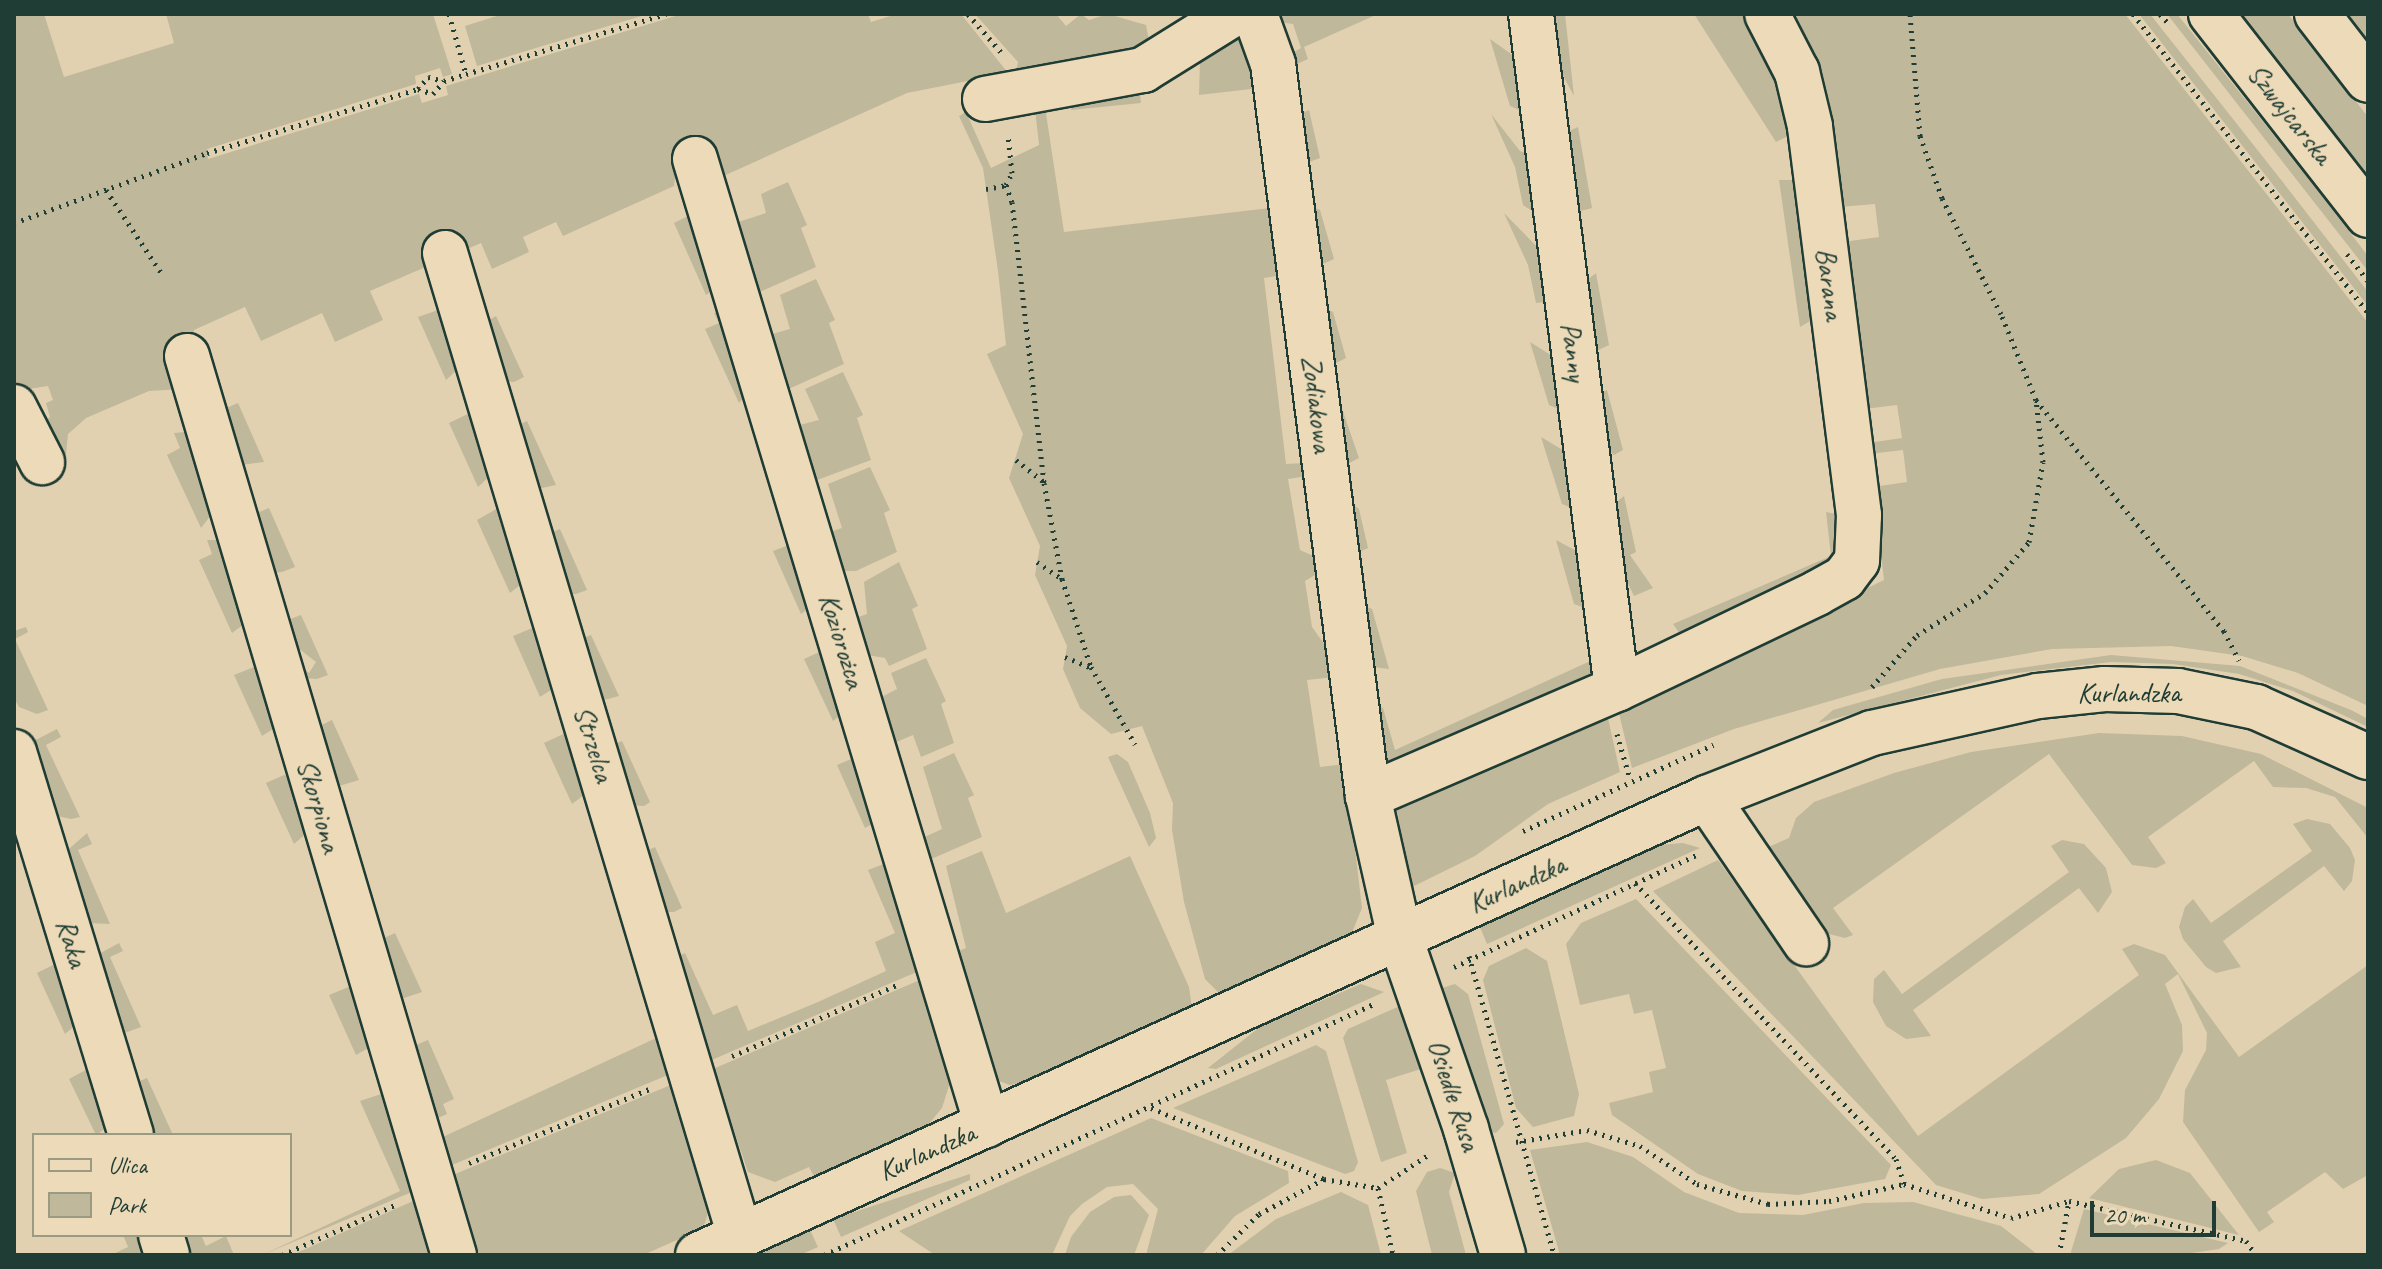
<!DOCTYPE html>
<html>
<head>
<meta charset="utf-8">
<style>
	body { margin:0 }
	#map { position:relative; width:2382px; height:1269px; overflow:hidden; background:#e1d1b0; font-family:Caveat,sans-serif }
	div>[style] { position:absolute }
	.green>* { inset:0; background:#c0b89b }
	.path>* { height:5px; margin-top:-2.5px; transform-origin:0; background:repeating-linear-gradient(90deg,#1f3d34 0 2px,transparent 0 8px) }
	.roads { filter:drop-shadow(2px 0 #1f3d34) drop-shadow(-2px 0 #1f3d34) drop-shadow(0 2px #1f3d34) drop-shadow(0 -2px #1f3d34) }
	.minor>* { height:44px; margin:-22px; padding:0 22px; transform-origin:22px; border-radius:22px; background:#eddab8 }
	span { translate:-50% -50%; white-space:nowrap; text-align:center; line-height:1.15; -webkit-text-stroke:6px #eddab8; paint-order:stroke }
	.street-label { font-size:28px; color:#1f3d34 }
	.frame { position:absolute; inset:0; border:16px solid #1f3d34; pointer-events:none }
	.legend { position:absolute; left:32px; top:1133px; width:260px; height:104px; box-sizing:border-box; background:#eddab8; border:2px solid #9b9b83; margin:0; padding:10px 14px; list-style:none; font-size:24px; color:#1f3d34 }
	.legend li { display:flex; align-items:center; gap:16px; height:40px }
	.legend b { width:40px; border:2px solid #9b9b83 }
	.scale { position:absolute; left:2090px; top:1201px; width:126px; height:36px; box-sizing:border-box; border:4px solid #1f3d34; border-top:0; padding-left:10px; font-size:24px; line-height:28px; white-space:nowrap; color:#1f3d34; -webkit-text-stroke:6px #eddab8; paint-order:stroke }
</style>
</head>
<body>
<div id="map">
	<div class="green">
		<i style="clip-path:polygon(evenodd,14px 14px,44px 14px,64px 77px,174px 43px,166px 14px,433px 14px,452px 74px,443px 77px,440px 68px,415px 76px,416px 84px,207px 149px,208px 159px,419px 94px,422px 103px,448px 95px,446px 86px,682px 14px,868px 14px,871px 22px,897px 14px,961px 14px,1008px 73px,907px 93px,719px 178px,707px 140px,678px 152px,674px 186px,563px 236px,556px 222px,523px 237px,529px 252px,492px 269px,481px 243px,370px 291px,383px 320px,335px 342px,322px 313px,261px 341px,245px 307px,194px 330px,182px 389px,149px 391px,86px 418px,68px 434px,66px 454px,60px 456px,14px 387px,14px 14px,48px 386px,53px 400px,46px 403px,50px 417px,43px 422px,28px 389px,48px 386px)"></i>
		<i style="clip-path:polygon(503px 14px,648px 14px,477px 66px,465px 26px)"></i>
		<i style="clip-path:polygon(975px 14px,1056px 14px,1066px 26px,1081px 14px,1089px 20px,1108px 14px,1146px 25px,1150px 46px,1016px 71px,1018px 62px)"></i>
		<i style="clip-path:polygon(1277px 14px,1378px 14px,1304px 47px,1308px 59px,1288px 68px,1280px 60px,1301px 48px,1293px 24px,1279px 22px)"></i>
		<i style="clip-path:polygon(1547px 14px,1565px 14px,1574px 96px,1552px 55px)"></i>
		<i style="clip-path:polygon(1694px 14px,1742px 14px,1770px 54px,1790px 135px,1776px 142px)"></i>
		<i style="clip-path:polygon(1785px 14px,2125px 14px,2368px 323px,2368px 706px,2298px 673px,2242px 656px,2171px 646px,2052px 649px,1940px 669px,1734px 729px,1632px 768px,1618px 709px,1884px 580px,1873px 487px,1907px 482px,1903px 450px,1869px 454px,1868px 443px,1902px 438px,1897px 405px,1864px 409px,1843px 242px,1879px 237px,1875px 204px,1839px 207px)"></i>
		<i style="clip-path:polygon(2139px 14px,2150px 14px,2282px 181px,2368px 292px,2368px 306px)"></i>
		<i style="clip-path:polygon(2167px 14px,2177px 14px,2300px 168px,2368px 256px,2368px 271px)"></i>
		<i style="clip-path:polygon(2242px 14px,2288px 14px,2368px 117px,2368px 176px)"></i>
		<i style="clip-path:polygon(2345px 14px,2368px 14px,2368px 44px)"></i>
		<i style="clip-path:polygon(1237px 33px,1253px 38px,1260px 88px,1199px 95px,1200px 60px)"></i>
		<i style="clip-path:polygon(1490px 39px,1521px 61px,1528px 114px,1510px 106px)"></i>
		<i style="clip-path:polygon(1139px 87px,1141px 103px,1071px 110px,1073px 102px)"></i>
		<i style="clip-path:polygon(1045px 107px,1064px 232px,1270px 208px,1283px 275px,1264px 278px,1286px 464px,1305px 463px,1307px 476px,1288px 479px,1300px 550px,1318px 558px,1320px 572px,1305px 581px,1312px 627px,1330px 652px,1334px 677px,1307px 680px,1320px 767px,1345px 764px,1362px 908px,1351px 935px,1220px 994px,1205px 979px,1184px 902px,1172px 830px,1173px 803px,1142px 726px,1111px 734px,1080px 708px,1063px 669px,1067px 646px,1035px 575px,1040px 546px,1009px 478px,1023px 434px,987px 354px,1006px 345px,998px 271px,983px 168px,959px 116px,966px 112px,991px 168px,1039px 145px,1035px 109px)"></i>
		<i style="clip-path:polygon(1309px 110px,1320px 158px,1301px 165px,1297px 115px)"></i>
		<i style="clip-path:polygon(1491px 114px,1520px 151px,1533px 156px,1534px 212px,1523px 205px,1515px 167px)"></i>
		<i style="clip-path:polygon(1578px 127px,1592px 208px,1573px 213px,1562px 134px)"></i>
		<i style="clip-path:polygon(1779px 180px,1799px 180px,1817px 317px,1800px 327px)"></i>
		<i style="clip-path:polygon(788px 182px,807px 225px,801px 228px,816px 267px,753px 295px,732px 224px,766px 213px,761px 194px)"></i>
		<i style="clip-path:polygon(1306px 204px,1320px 210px,1334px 259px,1309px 270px)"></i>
		<i style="clip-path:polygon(1504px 213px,1545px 255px,1551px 301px,1536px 303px,1528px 265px)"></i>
		<i style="clip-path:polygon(688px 216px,717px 287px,706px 295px,674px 223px)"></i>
		<i style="clip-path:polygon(1596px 273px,1609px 345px,1590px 354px,1582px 284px)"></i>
		<i style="clip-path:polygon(816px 279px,835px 320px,829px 323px,844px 364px,782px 392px,765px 336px,790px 329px,780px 295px)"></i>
		<i style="clip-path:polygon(1319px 305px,1333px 312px,1346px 358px,1326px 368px)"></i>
		<i style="clip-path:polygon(447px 307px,461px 366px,446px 380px,418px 317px)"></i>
		<i style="clip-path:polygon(722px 311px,746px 395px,739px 403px,705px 329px,719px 323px,714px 313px)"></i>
		<i style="clip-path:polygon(496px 316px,524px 377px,514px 382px,504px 381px,480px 325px)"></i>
		<i style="clip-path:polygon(1530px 342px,1557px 359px,1566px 412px,1549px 405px)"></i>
		<i style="clip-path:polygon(843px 372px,863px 415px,857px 418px,871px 460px,809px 483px,792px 427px,819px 420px,805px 389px)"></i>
		<i style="clip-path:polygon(1607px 390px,1623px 450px,1614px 455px,1604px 447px,1596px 396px)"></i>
		<i style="clip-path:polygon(1339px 400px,1359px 458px,1340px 468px,1326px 404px)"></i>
		<i style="clip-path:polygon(238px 403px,264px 462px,241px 465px,217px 412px)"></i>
		<i style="clip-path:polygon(472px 412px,493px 473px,478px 487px,449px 423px)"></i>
		<i style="clip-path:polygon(527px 421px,556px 485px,537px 489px,511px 429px)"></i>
		<i style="clip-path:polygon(185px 432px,194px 437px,218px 506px,201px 528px,167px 455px,180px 448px,174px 433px)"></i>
		<i style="clip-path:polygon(1541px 437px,1571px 455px,1577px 510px,1562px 504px)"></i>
		<i style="clip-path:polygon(870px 467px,890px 510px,884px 513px,897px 552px,856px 571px,841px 571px,824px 534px,842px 528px,828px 484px)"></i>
		<i style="clip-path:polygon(1624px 496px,1636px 552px,1630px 555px,1653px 588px,1634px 596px,1623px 573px,1614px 504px)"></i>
		<i style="clip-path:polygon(1351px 503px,1359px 509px,1368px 548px,1350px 556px)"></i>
		<i style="clip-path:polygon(269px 508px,295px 567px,282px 572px,272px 573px,247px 517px)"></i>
		<i style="clip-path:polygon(498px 508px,506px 510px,524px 582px,510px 593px,477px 520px)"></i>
		<i style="clip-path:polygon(1826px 512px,1841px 515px,1834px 563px,1680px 634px,1673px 624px,1831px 556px)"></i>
		<i style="clip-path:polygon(560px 529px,587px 590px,576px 594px,568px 594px,542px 536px)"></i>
		<i style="clip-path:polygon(207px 540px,222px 540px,251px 619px,232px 633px,199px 560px,212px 554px)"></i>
		<i style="clip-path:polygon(1556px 540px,1584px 555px,1591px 610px,1574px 604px)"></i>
		<i style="clip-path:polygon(799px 541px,813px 605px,801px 614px,773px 551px)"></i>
		<i style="clip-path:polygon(899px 562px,918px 606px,912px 609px,927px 649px,889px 666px,885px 658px,867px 655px,850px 620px,867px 614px,864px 582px)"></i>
		<i style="clip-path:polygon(1359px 604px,1372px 609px,1389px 669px,1366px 666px)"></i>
		<i style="clip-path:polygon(301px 615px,328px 675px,317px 679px,300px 678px,289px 657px,309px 673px,316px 662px,284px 637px,280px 623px)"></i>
		<i style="clip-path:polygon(542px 624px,557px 686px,540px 697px,513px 636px)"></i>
		<i style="clip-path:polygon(26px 627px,28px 632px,15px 639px,48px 710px,37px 714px,19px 707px,14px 698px,14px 631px)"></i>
		<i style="clip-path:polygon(591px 635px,619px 696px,608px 699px,600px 700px,573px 642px)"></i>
		<i style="clip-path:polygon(826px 649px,842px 714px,833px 721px,804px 659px)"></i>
		<i style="clip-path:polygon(2111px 655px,2240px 666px,2351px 710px,2368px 719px,2368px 727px,2293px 691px,2239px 674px,2173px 664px,2111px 662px,2001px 675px,1818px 723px,1833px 710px,1942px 679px)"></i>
		<i style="clip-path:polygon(926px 658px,946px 701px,941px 704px,954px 743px,921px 757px,913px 735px,887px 746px,874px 701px,897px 689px,891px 673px)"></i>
		<i style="clip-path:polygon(1597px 658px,1599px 679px,1385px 777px,1373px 704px,1383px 708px,1395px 750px)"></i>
		<i style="clip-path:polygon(264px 663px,276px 727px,262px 736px,234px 675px)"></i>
		<i style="clip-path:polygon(1607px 714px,1620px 772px,1548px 804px,1475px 856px,1406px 890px,1393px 815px,1399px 806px)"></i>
		<i style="clip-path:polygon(332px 720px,359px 780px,339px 786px,331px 784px,311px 730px)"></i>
		<i style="clip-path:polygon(57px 729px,61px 737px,46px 745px,80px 817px,71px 819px,53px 815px,30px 743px)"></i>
		<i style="clip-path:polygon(574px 729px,588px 792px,572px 804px,544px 743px)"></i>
		<i style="clip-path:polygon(2099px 733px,2182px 736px,2261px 754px,2368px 808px,2368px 838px,2335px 797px,2306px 788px,2273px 787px,2254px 761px,2148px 837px,2166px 863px,2156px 868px,2132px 865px,2049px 754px,1833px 908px,1853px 935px,1845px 938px,1825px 933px,1766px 848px,1789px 838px,1796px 818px,1814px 802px,1894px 773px,1971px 752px)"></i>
		<i style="clip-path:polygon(622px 741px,650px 802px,644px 806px,626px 805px,605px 748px)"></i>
		<i style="clip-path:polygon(954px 753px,974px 795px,968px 798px,982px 837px,922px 863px,916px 841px,942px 829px,923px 767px)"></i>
		<i style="clip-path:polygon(863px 754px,874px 823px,865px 828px,837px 765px)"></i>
		<i style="clip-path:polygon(1117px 754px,1128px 762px,1150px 813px,1156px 838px,1149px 847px,1108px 757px)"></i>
		<i style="clip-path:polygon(284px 775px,299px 779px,310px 830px,294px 844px,266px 783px)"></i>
		<i style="clip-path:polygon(2307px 819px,2330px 824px,2350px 848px,2355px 860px,2352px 881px,2344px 891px,2324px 866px,2223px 941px,2241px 967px,2216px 973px,2206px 967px,2183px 939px,2179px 927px,2185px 907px,2193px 899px,2211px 923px,2312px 851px,2293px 824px)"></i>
		<i style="clip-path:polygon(87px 833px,92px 844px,78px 850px,110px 924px,87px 923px,61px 856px)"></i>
		<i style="clip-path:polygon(2062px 840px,2084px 844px,2106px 868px,2112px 892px,2098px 913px,2079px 888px,1913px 1010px,1931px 1036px,1906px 1039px,1886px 1026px,1873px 1002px,1874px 979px,1884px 970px,1902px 994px,2069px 872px,2051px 846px)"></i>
		<i style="clip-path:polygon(1683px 843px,1700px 848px,1487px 944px,1480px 927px,1659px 845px)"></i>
		<i style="clip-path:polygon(655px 847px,682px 908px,674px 912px,664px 912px,638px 855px)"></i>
		<i style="clip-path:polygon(982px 851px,1006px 913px,1130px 856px,1189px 987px,1192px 1008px,1032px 1080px,1010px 1085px,999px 1081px,989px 1072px,950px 954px,966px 948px,946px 866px)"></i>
		<i style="clip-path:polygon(894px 860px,926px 968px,700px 1065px,670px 960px,685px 953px,713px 1015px,737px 1005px,748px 1031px,818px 1002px,886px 971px,875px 942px,895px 933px,868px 870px)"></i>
		<i style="clip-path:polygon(1718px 860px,1918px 1136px,2139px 975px,2122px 949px,2134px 944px,2165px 955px,2239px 1057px,2368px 965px,2368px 1175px,2343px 1189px,2325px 1172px,2267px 1212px,2274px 1222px,2259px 1232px,2183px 1122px,2185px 1090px,2206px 1050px,2207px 1033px,2178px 974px,2165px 984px,2182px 1025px,2183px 1051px,2159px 1099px,2126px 1138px,2039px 1194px,1982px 1199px,1936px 1185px,1653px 891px)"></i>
		<i style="clip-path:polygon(1636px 899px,1891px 1165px,1885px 1179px,1798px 1195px,1742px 1191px,1698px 1174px,1612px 1115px,1609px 1103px,1653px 1092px,1649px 1072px,1666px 1068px,1652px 1010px,1634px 1014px,1629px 994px,1580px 1005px,1566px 944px,1581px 923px)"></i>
		<i style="clip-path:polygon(395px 933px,422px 992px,401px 999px,373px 943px)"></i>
		<i style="clip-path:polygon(119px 943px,123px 951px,110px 957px,141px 1027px,122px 1034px,97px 955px)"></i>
		<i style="clip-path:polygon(1526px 948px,1547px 961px,1579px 1094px,1574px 1116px,1533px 1127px,1516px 1108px,1483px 980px,1489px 966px)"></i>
		<i style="clip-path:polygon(59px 962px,78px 1023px,65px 1034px,37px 973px)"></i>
		<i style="clip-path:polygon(929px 976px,953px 1073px,942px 1108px,928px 1125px,815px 1178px,809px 1167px,775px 1182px,748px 1172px,713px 1069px)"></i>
		<i style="clip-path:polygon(356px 984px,370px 1047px,356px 1055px,329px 995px)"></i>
		<i style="clip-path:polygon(1361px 984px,1384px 992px,1216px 1069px,1208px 1068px,1261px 1026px)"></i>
		<i style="clip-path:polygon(1455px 984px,1468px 994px,1504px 1124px,1496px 1133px,1481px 1129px,1442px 988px)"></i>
		<i style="clip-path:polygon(1402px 1005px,1424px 1068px,1386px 1080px,1407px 1153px,1381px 1162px,1343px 1038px,1348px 1029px)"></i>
		<i style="clip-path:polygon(654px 1039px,668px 1045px,675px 1072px,440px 1170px,432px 1142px)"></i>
		<i style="clip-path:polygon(428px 1040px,454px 1099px,443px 1104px,447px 1114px,426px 1123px,404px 1050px)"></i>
		<i style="clip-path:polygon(1316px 1045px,1326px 1051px,1358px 1162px,1354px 1171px,1345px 1174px,1173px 1108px)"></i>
		<i style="clip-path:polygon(95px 1065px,108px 1127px,96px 1135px,69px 1079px)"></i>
		<i style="clip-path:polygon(147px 1078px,173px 1135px,149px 1135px,130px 1085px)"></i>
		<i style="clip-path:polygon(678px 1082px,711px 1202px,705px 1223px,695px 1232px,643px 1255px,466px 1255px,443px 1179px)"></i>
		<i style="clip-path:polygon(390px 1091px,419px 1189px,262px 1255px,400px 1191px,360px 1101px)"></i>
		<i style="clip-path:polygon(1151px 1118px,1288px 1171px,1289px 1183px,1235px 1216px,1201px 1255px,1146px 1255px,1158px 1209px,1133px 1184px,1107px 1187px,1082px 1204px,1070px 1216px,1052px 1255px,935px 1255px,899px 1231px)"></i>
		<i style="clip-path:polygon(1587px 1142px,1633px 1157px,1684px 1192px,1739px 1213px,1803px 1215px,1864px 1203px,1913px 1202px,2001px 1226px,2038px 1255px,1560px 1255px,1530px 1150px)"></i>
		<i style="clip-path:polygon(2156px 1160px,2190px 1173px,2239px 1235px,2089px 1198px,2119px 1169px)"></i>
		<i style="clip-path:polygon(1440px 1168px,1455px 1173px,1449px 1192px,1466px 1255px,1432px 1255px,1416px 1191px,1427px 1172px)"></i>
		<i style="clip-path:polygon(970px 1174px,970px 1180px,841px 1237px,833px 1219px)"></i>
		<i style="clip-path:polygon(1341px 1192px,1368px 1205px,1381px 1255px,1228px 1255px,1276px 1219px)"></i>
		<i style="clip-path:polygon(1131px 1195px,1149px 1215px,1134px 1255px,1065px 1255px,1071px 1237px,1090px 1212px,1114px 1197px)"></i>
		<i style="clip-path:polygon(422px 1197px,439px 1255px,292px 1255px)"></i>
		<i style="clip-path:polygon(2084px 1209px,2228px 1243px,2219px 1249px,2178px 1255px,2070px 1255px)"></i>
		<i style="clip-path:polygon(810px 1230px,818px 1247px,800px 1255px,753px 1255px)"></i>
		<i style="clip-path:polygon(123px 1235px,147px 1235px,153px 1255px,111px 1255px,128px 1247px)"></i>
		<i style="clip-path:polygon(174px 1235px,201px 1235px,206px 1246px,226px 1236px,234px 1255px,180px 1255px)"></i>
	</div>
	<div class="path">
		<i style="left:449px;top:14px;width:62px;rotate:74.2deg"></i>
		<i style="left:466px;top:74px;width:209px;rotate:-16.7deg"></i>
		<i style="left:968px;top:14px;width:50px;rotate:49deg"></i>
		<i style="left:2133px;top:14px;width:380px;rotate:51.8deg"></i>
		<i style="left:2160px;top:14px;width:13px;rotate:48deg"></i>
		<i style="left:418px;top:89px;width:16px;rotate:18deg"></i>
		<i style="left:433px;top:94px;width:17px;rotate:-50deg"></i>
		<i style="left:1006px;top:185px;width:13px;rotate:-63deg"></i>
		<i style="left:1012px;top:173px;width:37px;rotate:-96deg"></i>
		<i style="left:986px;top:189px;width:20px;rotate:-11deg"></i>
		<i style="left:1006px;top:185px;width:18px;rotate:71deg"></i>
		<i style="left:1012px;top:202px;width:283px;rotate:83.5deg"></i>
		<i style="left:1044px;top:483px;width:98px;rotate:79.4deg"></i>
		<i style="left:1062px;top:579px;width:93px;rotate:71.8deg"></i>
		<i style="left:1091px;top:667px;width:89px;rotate:60.3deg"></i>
		<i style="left:106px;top:190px;width:101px;rotate:56.3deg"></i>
		<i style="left:14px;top:223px;width:205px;rotate:-19.9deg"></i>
		<i style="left:207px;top:153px;width:220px;rotate:-16.9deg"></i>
		<i style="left:418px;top:89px;width:16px;rotate:-50deg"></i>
		<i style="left:428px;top:77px;width:16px;rotate:14deg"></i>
		<i style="left:444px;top:81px;width:23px;rotate:-18deg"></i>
		<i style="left:2347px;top:254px;width:34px;rotate:52deg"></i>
		<i style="left:2036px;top:400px;width:298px;rotate:50.9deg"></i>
		<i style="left:2224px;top:631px;width:33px;rotate:63deg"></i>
		<i style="left:1016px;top:460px;width:36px;rotate:38deg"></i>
		<i style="left:1037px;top:562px;width:29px;rotate:34deg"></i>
		<i style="left:1065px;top:657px;width:27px;rotate:22deg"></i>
		<i style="left:1872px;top:687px;width:69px;rotate:-49.1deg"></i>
		<i style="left:1917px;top:635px;width:80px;rotate:-31.7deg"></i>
		<i style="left:1985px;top:593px;width:67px;rotate:-49.2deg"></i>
		<i style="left:2029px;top:542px;width:81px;rotate:-80.1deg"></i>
		<i style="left:2043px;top:462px;width:62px;rotate:-96.4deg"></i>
		<i style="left:2036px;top:400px;width:93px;rotate:-112.1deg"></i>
		<i style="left:2001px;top:314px;width:130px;rotate:-117deg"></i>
		<i style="left:1942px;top:198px;width:66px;rotate:-109.5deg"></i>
		<i style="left:1920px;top:136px;width:122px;rotate:-94.7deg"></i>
		<i style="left:1617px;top:734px;width:47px;rotate:73.9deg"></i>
		<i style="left:1523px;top:831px;width:209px;rotate:-24.4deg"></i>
		<i style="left:1635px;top:883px;width:380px;rotate:46.6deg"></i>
		<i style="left:1896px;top:1159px;width:26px;rotate:72deg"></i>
		<i style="left:1469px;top:956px;width:311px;rotate:74.1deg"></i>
		<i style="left:1454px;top:967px;width:267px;rotate:-24.8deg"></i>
		<i style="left:732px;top:1056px;width:182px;rotate:-23.3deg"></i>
		<i style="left:1151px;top:1108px;width:187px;rotate:22.3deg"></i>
		<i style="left:1324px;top:1179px;width:55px;rotate:9.5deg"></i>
		<i style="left:1378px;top:1188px;width:60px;rotate:-33.4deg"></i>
		<i style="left:1516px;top:1142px;width:72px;rotate:-9.6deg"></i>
		<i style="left:1587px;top:1130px;width:55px;rotate:16.8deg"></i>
		<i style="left:1640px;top:1146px;width:69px;rotate:33.7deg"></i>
		<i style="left:1697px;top:1184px;width:74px;rotate:15.7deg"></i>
		<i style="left:1768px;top:1204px;width:61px;rotate:-2.8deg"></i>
		<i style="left:1829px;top:1201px;width:77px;rotate:-12.8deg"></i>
		<i style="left:1904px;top:1184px;width:112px;rotate:17.6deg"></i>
		<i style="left:2011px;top:1218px;width:60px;rotate:-16.3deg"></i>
		<i style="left:2069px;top:1201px;width:181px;rotate:12.7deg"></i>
		<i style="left:2246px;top:1241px;width:17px;rotate:54deg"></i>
		<i style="left:469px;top:1163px;width:198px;rotate:-22.3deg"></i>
		<i style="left:1378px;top:1188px;width:69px;rotate:77.4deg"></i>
		<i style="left:282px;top:1255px;width:124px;rotate:-23.9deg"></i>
		<i style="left:824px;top:1255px;width:607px;rotate:-24.54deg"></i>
		<i style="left:1217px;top:1255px;width:59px;rotate:-44.3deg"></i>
		<i style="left:1259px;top:1214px;width:74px;rotate:-28.3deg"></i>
		<i style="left:2059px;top:1255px;width:55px;rotate:-79.5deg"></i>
	</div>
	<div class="roads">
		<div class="minor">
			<i style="left:1255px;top:14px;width:53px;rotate:70.2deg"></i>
			<i style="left:1273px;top:64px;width:738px;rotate:82.61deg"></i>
			<i style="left:1368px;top:796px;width:146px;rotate:77.3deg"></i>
			<i style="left:1400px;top:938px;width:202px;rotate:70.9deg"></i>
			<i style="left:1466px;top:1129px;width:131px;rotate:73.6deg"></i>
			<i style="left:1531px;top:14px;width:680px;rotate:82.74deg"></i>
			<i style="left:2211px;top:14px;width:255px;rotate:52deg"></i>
			<i style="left:2317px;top:14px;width:83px;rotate:52.3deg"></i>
			<i style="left:985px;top:99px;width:161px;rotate:-10.4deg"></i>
			<i style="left:1143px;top:70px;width:106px;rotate:-31.9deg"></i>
			<i style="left:695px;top:159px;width:1009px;rotate:73.18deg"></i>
			<i style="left:445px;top:253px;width:1026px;rotate:73.3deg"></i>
			<i style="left:187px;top:356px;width:938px;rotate:73.46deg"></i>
			<i style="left:14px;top:407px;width:62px;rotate:63deg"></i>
			<i style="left:14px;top:752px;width:400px;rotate:73deg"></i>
			<i style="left:1368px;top:796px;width:271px;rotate:-23.3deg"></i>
			<i style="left:1617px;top:689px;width:222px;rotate:-25.6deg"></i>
			<i style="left:1817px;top:593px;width:31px;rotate:-29deg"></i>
			<i style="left:1844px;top:578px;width:21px;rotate:-53deg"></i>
			<i style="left:1857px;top:561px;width:46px;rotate:-87.5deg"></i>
			<i style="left:1859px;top:515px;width:392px;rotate:-97.2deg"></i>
			<i style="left:1810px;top:126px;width:56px;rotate:-103.5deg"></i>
			<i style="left:1797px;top:72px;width:65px;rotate:-117.3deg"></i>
			<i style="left:1707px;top:798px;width:176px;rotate:55.7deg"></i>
			<i style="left:161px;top:1235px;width:21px;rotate:73deg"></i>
			<i style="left:698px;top:1255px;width:1108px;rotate:-24.37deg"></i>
			<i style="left:1707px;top:798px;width:177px;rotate:-21.5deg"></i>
			<i style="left:1872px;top:733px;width:170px;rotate:-12.6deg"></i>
			<i style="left:2038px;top:696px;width:67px;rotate:-6deg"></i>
			<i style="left:2105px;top:689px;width:73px;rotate:1.6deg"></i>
			<i style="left:2178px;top:691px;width:80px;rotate:11.6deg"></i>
			<i style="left:2256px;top:707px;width:123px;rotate:24.1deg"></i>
		</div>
	</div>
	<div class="street-label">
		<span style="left:2290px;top:114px;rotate:52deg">Szwajcarska</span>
		<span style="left:1830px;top:284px;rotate:83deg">Barana</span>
		<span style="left:1574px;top:352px;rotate:83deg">Panny</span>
		<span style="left:1317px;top:404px;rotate:83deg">Zodiakowa</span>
		<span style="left:842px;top:641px;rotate:73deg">Koziorożca</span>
		<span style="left:2129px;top:693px">Kurlandzka</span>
		<span style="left:594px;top:744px;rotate:73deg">Strzelca</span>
		<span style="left:319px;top:806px;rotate:74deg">Skorpiona</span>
		<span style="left:1517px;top:884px;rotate:-24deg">Kurlandzka</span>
		<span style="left:72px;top:943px;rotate:73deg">Raka</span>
		<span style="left:1454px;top:1095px;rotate:72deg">Osiedle Rusa</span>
		<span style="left:927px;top:1152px;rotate:-24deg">Kurlandzka</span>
	</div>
	<div class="frame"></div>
	<ul class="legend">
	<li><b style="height:10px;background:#eddab8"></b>Ulica</li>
	<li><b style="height:22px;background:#c0b89b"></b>Park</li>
	</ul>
	<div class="scale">20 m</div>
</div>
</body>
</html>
